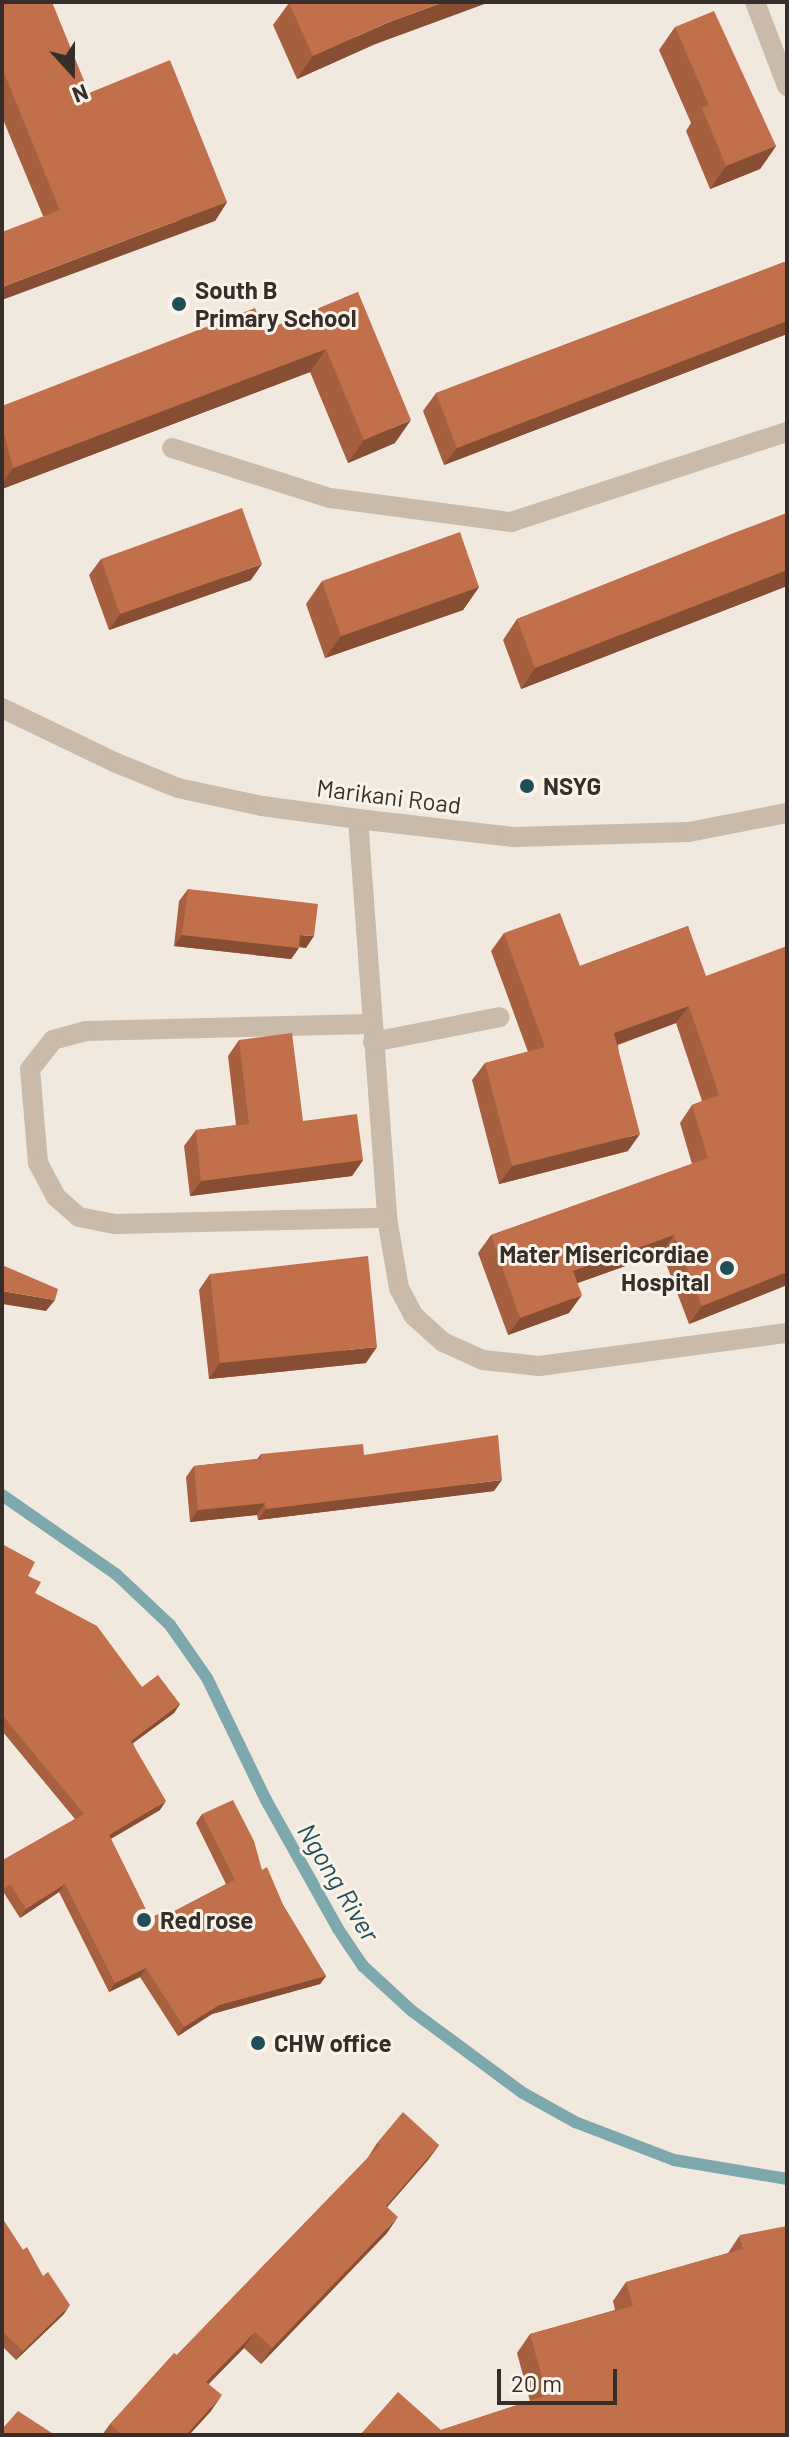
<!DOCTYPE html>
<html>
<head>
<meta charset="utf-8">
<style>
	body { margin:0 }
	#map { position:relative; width:789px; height:2437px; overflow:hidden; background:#f1e9dd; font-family:Barlow,sans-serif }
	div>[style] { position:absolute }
	.stream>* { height:12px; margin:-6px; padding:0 6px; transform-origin:6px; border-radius:6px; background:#7da8ae }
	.lane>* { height:20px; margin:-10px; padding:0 10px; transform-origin:10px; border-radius:10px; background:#c9baa9 }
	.street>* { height:20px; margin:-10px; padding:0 10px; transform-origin:10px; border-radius:10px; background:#c9baa9 }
	.wall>* { inset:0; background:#a66040 }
	.shaded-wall>* { inset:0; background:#874e34 }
	.building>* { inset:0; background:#c1704b }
	.dots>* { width:22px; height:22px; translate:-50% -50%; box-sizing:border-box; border:4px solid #f9f3ea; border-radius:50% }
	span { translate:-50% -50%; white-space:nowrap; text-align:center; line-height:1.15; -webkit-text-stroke:6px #f9f3ea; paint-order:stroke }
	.poi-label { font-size:24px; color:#372e29; font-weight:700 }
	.left { translate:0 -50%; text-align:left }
	.right { translate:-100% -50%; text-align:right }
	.street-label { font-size:24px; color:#372e29 }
	.water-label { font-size:26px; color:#204f57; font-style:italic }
	.frame { position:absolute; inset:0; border:4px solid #372e29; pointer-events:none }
	.north { position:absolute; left:32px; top:32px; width:80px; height:80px; -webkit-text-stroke:6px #f9f3ea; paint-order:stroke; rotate:159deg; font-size:22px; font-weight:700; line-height:32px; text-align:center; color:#372e29 }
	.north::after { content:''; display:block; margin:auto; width:28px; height:36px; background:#372e29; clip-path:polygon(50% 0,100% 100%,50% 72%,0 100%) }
	.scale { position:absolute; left:497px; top:2369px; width:120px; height:36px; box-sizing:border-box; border:4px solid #372e29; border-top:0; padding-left:10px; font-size:24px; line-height:28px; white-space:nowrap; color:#372e29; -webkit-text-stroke:6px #f9f3ea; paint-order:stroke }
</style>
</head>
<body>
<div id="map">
	<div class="stream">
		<i style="left:2px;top:1495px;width:140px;rotate:34.8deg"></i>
		<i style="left:117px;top:1575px;width:73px;rotate:43.3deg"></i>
		<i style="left:170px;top:1625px;width:65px;rotate:55.1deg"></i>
		<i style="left:207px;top:1678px;width:136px;rotate:64.2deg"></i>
		<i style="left:266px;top:1800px;width:148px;rotate:60.8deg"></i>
		<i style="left:338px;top:1929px;width:45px;rotate:56deg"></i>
		<i style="left:363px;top:1966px;width:67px;rotate:42.6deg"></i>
		<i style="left:412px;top:2011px;width:138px;rotate:36.5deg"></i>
		<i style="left:523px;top:2093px;width:60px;rotate:29.1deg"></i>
		<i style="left:575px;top:2122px;width:106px;rotate:21deg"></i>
		<i style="left:674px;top:2160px;width:115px;rotate:9.5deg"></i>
	</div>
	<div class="lane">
		<i style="left:358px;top:819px;width:400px;rotate:85.8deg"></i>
		<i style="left:387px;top:1218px;width:71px;rotate:80.3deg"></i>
		<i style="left:399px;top:1288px;width:32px;rotate:62deg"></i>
		<i style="left:414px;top:1316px;width:39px;rotate:42deg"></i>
		<i style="left:443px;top:1342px;width:44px;rotate:24.2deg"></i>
		<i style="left:483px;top:1360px;width:56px;rotate:6.1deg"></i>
		<i style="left:539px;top:1366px;width:250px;rotate:-7.6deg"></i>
		<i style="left:371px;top:1024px;width:285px;rotate:178.6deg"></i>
		<i style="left:86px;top:1031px;width:34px;rotate:165deg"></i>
		<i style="left:53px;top:1040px;width:37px;rotate:128deg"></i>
		<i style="left:30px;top:1069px;width:94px;rotate:85.1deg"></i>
		<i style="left:38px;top:1163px;width:38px;rotate:62deg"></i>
		<i style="left:56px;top:1197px;width:30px;rotate:41deg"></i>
		<i style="left:79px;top:1217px;width:37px;rotate:11deg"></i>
		<i style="left:115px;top:1224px;width:272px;rotate:-1.3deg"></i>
		<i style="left:373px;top:1042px;width:129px;rotate:-11.1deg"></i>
	</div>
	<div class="street">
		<i style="left:755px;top:2px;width:90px;rotate:69.1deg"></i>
		<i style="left:172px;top:448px;width:166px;rotate:17.6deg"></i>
		<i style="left:330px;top:498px;width:183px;rotate:7.6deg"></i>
		<i style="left:511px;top:522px;width:290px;rotate:-18.1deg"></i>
		<i style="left:2px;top:708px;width:124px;rotate:25.7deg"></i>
		<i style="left:114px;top:762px;width:69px;rotate:22.1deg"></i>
		<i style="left:178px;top:788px;width:86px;rotate:12.1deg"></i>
		<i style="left:262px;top:806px;width:97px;rotate:7.7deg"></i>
		<i style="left:358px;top:819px;width:156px;rotate:6.6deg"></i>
		<i style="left:513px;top:837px;width:176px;rotate:-1.6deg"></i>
		<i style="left:689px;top:832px;width:100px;rotate:-11deg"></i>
	</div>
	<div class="wall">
		<i style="clip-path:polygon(2px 2px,89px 93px,227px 202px,215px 221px,43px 216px,2px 117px)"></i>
		<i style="clip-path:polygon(289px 3px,373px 45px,297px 79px,273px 25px)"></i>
		<i style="clip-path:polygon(675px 27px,776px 146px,760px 169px,710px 189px,686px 131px,691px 123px,659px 50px)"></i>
		<i style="clip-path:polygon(787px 261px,787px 334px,444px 465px,423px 411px,436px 393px)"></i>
		<i style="clip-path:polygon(358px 292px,395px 443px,348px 463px,310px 372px,2px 489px,2px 406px,264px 331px)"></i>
		<i style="clip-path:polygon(787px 513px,787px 586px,521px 689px,503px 640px,517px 619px)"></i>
		<i style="clip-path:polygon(101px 559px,251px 580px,109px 630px,89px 575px)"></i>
		<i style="clip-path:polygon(322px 581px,479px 587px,463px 610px,325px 658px,306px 604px)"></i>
		<i style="clip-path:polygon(188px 889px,306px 948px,299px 947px,291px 959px,174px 946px,179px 901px)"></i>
		<i style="clip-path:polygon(688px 926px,787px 1285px,689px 1324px,662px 1253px,577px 1283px,569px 1313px,508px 1335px,478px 1253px,491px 1235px,692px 1164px,680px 1123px,692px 1105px,702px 1101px,676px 1023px,618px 1045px,628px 1151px,499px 1184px,472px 1080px,485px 1063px,528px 1052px,491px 951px,504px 933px,580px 966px)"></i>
		<i style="clip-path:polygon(239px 1040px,303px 1121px,363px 1160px,352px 1176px,190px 1196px,184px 1146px,196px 1130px,236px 1125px,228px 1056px)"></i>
		<i style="clip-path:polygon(210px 1274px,366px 1363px,209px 1379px,199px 1290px)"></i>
		<i style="clip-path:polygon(261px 1454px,364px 1455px,494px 1491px,258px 1520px,257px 1515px,190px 1522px,186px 1477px,194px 1466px,257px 1459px)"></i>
		<i style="clip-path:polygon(2px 1544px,28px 1576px,35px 1593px,142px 1687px,180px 1704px,174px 1713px,133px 1743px,160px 1810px,111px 1839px,150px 1918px,163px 1917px,226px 1884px,196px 1823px,202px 1814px,262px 1870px,326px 1976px,320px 1984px,212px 2014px,178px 2036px,140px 1977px,109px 1992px,59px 1892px,20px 1918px,4px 1893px,3px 1860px,75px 1819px,2px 1731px)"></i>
		<i style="clip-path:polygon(377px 2143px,439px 2145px,428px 2160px,387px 2207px,387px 2233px,261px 2364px,244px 2348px,209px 2384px,211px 2411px,189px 2435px,102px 2435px,110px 2424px,367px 2159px)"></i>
		<i style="clip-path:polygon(2px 2218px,64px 2314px,16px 2360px,2px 2346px)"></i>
		<i style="clip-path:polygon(740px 2235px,787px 2435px,441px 2430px,530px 2401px,517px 2353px,530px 2334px,615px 2310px,613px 2301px,626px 2282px,728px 2253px)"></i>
	</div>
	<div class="shaded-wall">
		<i style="clip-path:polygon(444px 2px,490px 2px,373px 45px,297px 79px,313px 56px,389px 22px)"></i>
		<i style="clip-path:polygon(776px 146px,760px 169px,710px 189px,726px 166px)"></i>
		<i style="clip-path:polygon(227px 202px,215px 221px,2px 300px,2px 287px)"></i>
		<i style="clip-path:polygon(787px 321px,787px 334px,444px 465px,457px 448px)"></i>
		<i style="clip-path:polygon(326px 349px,310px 372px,2px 489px,2px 483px,13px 468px)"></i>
		<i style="clip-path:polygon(411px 420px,395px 443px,348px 463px,364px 440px)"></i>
		<i style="clip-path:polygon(262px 564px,251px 580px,109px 630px,120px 614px)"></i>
		<i style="clip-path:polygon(787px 570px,787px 586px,521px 689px,535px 668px)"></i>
		<i style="clip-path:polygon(479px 587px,463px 610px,325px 658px,341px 636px)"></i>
		<i style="clip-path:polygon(182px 935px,299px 948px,291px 959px,174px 946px)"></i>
		<i style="clip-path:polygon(300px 935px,314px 936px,306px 948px,292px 946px)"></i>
		<i style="clip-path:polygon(689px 1006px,676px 1023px,602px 1050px,614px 1033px)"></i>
		<i style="clip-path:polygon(640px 1134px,628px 1151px,499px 1184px,512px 1166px)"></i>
		<i style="clip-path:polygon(363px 1160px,352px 1176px,190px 1196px,201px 1181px)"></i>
		<i style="clip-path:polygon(674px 1235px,662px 1253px,561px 1289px,573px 1271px)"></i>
		<i style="clip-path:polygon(787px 1272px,787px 1285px,689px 1324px,702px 1306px)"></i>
		<i style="clip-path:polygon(2px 1291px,55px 1300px,46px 1311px,2px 1304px)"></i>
		<i style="clip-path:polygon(582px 1295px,569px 1313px,508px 1335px,520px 1318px)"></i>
		<i style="clip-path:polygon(377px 1347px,366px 1363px,209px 1379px,220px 1363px)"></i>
		<i style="clip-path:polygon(502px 1480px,494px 1491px,258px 1520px,266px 1509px)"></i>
		<i style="clip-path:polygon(265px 1503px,257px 1515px,190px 1522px,198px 1510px)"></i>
		<i style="clip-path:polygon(180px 1704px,174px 1713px,125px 1749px,131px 1741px)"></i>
		<i style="clip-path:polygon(166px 1801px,160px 1810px,103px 1843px,109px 1835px)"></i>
		<i style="clip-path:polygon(65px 1884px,59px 1892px,20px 1918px,26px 1909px)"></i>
		<i style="clip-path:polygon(146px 1968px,140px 1977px,109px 1992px,115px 1983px)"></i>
		<i style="clip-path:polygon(326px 1976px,320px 1984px,212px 2014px,178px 2036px,184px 2027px,219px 2005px)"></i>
		<i style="clip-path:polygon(439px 2145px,428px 2160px,375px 2221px,386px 2206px)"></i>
		<i style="clip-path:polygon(398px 2217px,387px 2233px,261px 2364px,272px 2348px)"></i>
		<i style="clip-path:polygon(70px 2305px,64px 2314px,16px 2360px,23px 2351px)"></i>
		<i style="clip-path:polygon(255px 2332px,244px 2348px,195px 2397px,206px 2382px)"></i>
		<i style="clip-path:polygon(222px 2395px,211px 2411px,189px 2435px,186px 2435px)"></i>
	</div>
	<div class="building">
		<i style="clip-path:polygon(2px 2px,52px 2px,89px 93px,170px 60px,227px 202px,2px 287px,2px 232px,60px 210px,2px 68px)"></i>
		<i style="clip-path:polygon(291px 2px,444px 2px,389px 22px,313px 56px,289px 3px)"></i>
		<i style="clip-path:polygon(714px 11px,776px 146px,726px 166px,702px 108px,709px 105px,675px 27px)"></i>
		<i style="clip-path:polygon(787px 261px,787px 321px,457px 448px,436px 393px)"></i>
		<i style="clip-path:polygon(358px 292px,411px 420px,364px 440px,326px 349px,13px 468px,2px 425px,2px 406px,255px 308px,264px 331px)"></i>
		<i style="clip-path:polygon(242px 508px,262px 564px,120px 614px,101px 559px)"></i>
		<i style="clip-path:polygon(787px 513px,787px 570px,535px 668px,517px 619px,731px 534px)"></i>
		<i style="clip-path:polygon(460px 532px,479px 587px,341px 636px,322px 581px)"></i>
		<i style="clip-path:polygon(188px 889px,318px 904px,314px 936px,300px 935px,299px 948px,182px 935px)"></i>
		<i style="clip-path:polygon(560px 913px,580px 966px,688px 926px,706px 976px,787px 946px,787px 1272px,702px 1306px,674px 1235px,573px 1271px,582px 1295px,520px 1318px,491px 1235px,708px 1158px,692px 1105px,719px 1095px,689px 1006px,614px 1033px,640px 1134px,512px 1166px,485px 1063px,545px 1047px,504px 933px)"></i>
		<i style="clip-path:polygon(292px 1033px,303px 1121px,357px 1114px,363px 1160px,201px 1181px,196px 1130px,249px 1124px,239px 1040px)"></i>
		<i style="clip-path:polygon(368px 1256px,377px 1347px,220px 1363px,210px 1274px)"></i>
		<i style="clip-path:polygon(2px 1265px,58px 1289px,55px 1300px,2px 1291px)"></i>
		<i style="clip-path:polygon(498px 1435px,502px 1480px,266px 1509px,265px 1503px,198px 1510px,194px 1466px,261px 1459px,261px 1454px,363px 1444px,364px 1455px)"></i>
		<i style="clip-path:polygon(2px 1544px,35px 1562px,28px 1576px,41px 1582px,35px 1593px,97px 1626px,142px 1687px,158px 1675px,180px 1704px,131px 1741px,166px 1801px,109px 1835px,150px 1918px,160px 1913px,163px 1917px,235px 1880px,202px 1814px,233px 1800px,254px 1841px,262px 1870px,267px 1867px,284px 1907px,326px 1976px,219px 2005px,184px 2027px,146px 1968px,115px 1983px,65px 1884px,26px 1909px,10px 1884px,2px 1890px,2px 1859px,3px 1860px,84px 1814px,3px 1716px,2px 1717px)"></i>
		<i style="clip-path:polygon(403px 2112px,439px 2145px,386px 2206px,398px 2217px,272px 2348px,255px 2332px,206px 2382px,222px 2395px,186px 2435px,122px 2435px,110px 2424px,174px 2353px,177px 2355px,380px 2145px,377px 2143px)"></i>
		<i style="clip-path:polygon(2px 2218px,23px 2250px,27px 2247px,43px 2276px,48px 2272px,70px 2305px,23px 2351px,2px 2331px)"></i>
		<i style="clip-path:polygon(787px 2226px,787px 2435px,360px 2435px,398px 2392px,441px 2430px,547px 2395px,530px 2334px,633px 2306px,626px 2282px,743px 2249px,740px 2235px)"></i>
		<i style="clip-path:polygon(18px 2411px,55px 2435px,2px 2435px,2px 2429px)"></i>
	</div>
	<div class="dots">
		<i style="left:179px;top:304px;background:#204f57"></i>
		<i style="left:527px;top:786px;background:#204f57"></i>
		<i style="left:727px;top:1268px;background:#204f57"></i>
		<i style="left:144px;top:1920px;background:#204f57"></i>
		<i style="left:258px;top:2043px;background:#204f57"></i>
	</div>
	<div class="poi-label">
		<span class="left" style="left:195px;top:304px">South B<br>Primary School</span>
		<span class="left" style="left:543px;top:786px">NSYG</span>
		<span class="right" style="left:709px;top:1268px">Mater Misericordiae<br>Hospital</span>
		<span class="left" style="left:160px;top:1920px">Red rose</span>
		<span class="left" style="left:274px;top:2043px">CHW office</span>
	</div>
	<div class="street-label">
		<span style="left:389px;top:796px;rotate:7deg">Marikani Road</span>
	</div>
	<div class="water-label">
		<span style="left:339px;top:1882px;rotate:59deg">Ngong River</span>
	</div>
	<div class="frame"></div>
	<div class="north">N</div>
	<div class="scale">20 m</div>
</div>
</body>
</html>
